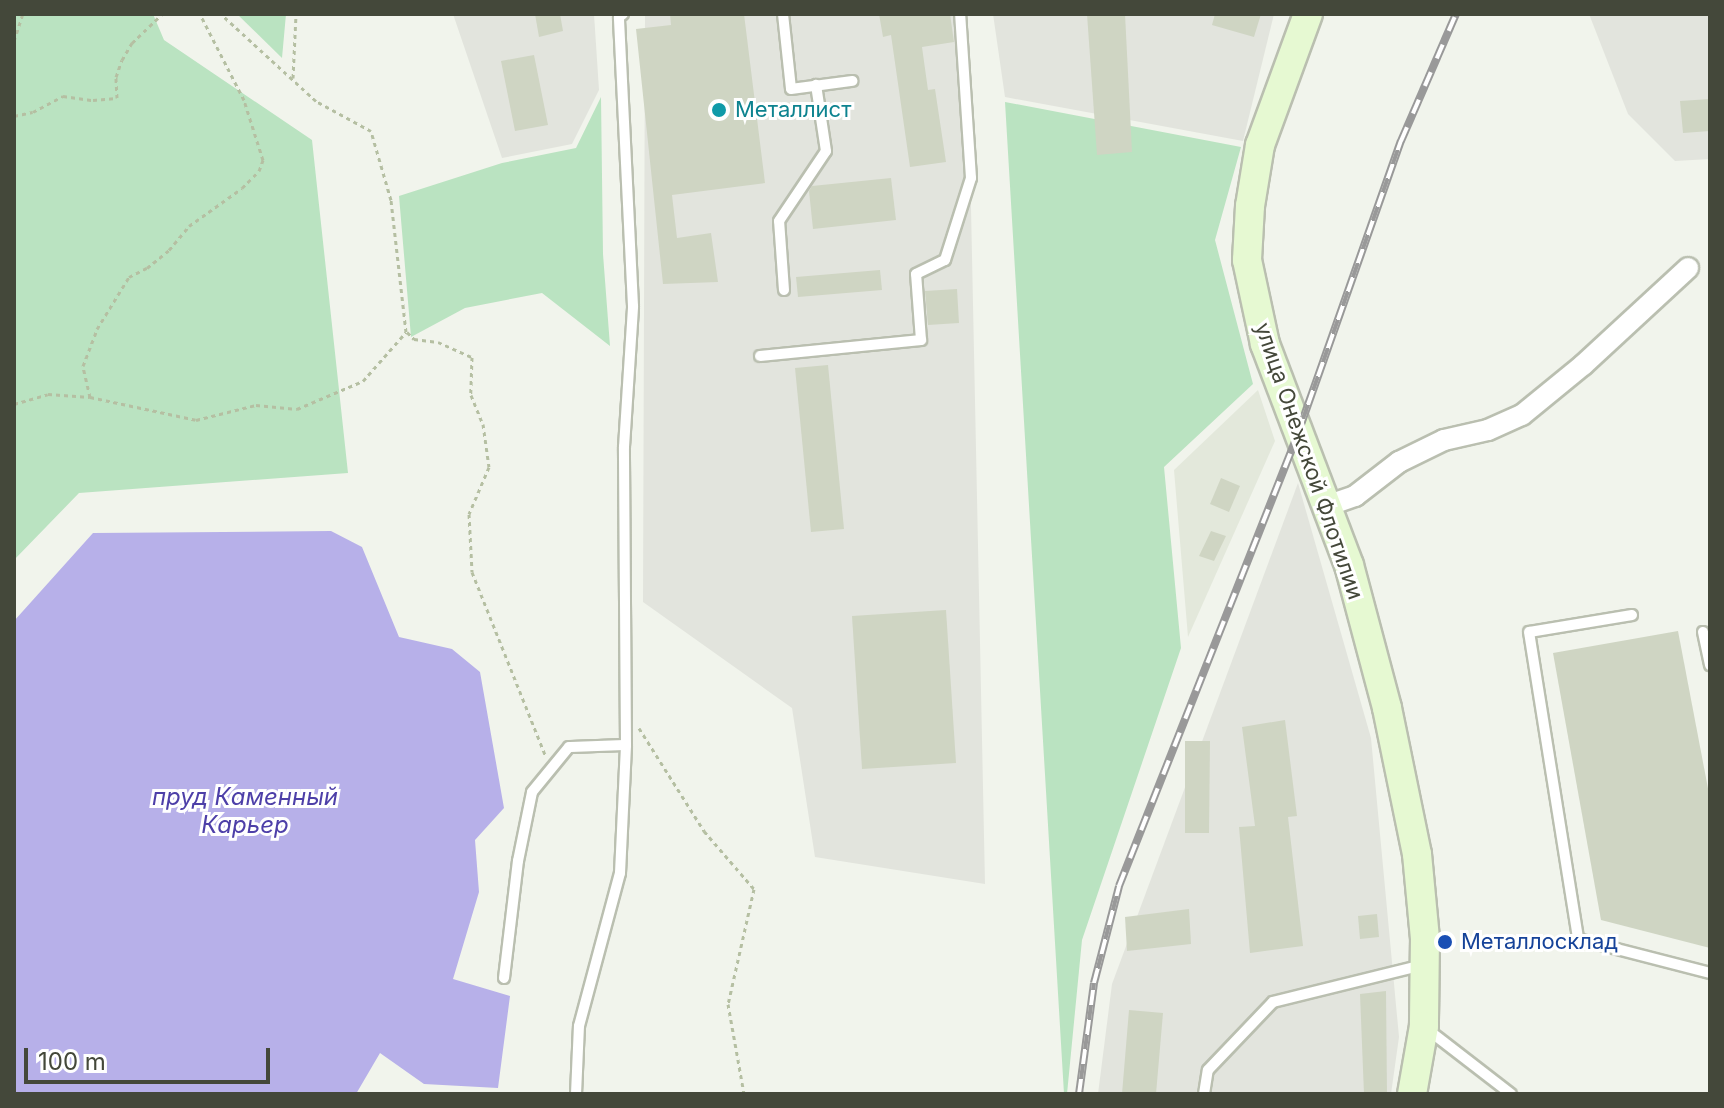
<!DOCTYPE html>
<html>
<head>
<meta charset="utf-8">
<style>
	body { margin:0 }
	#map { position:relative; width:1724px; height:1108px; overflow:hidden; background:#f1f4ec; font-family:Inter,sans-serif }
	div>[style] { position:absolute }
	.residential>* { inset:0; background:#e3e8db }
	.industrial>* { inset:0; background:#e2e4dd }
	.green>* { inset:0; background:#bae3c1 }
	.water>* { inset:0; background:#b7b0e9 }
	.building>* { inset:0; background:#cfd5c3 }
	.path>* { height:3px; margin-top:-1.5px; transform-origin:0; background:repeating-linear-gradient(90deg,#b5bfa2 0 4px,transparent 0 8px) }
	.roads { filter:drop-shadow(2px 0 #babfb0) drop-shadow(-2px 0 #babfb0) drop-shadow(0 2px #babfb0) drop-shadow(0 -2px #babfb0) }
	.lane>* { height:10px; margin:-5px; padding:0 5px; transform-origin:5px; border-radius:5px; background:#fff }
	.street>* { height:20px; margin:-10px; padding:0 10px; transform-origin:10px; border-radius:10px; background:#fff }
	.secondary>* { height:28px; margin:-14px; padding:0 14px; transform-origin:14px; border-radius:14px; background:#e6f9d2 }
	.rail>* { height:8px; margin-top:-4px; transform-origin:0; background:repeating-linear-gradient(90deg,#fff 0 15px,#999 0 30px); box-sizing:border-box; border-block:2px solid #999 }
	.dots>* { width:22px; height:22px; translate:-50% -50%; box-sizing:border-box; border:4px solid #fff; border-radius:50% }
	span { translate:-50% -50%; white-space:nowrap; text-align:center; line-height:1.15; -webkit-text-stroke:6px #fff; paint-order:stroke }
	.culture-label { font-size:22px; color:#0d838f }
	.left { translate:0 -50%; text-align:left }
	.street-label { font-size:22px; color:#44483a }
	.transit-label { font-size:22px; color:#164399 }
	.water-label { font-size:24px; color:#4d3fa8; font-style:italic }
	.frame { position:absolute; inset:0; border:16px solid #44483a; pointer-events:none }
	.scale { position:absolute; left:24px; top:1048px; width:246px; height:36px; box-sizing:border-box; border:4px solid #44483a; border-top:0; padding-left:10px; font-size:24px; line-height:28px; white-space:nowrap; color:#44483a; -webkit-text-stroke:6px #fff; paint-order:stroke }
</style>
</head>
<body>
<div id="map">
	<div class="residential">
		<i style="clip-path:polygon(1258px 390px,1275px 441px,1188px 637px,1174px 470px)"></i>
	</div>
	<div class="industrial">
		<i style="clip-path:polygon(453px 14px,594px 14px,599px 90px,572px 144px,502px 158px)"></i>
		<i style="clip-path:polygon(645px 14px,967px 14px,985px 884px,815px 857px,792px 708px,643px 602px)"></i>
		<i style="clip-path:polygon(993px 14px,1274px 14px,1243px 141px,1005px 97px)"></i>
		<i style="clip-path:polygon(1589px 14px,1710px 14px,1710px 159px,1675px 161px,1628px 114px)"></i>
		<i style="clip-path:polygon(1298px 483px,1371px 738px,1399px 1037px,1391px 1094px,1098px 1094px,1112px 984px)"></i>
	</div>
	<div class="green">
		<i style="clip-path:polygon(14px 14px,153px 14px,164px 40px,312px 140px,348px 473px,79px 493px,14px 560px)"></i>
		<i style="clip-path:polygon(237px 14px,286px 14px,282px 58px)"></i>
		<i style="clip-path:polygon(601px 97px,603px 254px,610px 346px,542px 293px,465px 308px,411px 337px,399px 196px,502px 163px,576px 148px)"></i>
		<i style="clip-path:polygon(1005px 102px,1241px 147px,1215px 240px,1253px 384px,1164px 467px,1181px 648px,1082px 940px,1067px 1094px,1064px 1094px)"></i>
	</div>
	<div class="water">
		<i style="clip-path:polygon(331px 531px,362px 547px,399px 637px,452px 649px,480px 672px,504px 808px,475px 840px,479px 892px,453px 979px,510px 996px,498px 1088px,424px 1084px,380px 1053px,356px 1094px,14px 1094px,14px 621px,93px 533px)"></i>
	</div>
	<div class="building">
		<i style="clip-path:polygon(535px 14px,560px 14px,563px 31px,539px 37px)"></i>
		<i style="clip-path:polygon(670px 14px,744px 14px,765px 183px,672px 195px,677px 238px,711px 233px,718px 282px,663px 284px,636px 29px,671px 25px)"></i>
		<i style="clip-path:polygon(879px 14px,950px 14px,954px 42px,922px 47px,928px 90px,935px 89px,946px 162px,910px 167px,891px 35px,883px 37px)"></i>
		<i style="clip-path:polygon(1087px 14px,1125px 14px,1132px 152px,1097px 155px)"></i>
		<i style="clip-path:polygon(1215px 14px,1261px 14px,1254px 37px,1212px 25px)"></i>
		<i style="clip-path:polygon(534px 55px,548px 125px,515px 131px,501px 61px)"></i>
		<i style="clip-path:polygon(1710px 99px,1710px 131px,1683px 133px,1680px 101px)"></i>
		<i style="clip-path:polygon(891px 178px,896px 220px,813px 229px,809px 191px,812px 186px)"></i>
		<i style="clip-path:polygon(880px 270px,882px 290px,798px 297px,796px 277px)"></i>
		<i style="clip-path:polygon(957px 289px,959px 323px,928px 325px,925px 291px)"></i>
		<i style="clip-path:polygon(828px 365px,844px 529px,811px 532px,795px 368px)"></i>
		<i style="clip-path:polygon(1221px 478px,1240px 486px,1229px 512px,1210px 504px)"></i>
		<i style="clip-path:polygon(1211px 531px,1226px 536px,1214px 561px,1199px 556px)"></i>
		<i style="clip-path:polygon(946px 610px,956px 763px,862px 769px,852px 616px)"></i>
		<i style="clip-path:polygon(1678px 631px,1710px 799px,1710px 948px,1601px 920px,1553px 653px)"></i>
		<i style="clip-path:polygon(1285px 720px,1297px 816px,1288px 817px,1303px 946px,1250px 953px,1239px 827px,1255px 826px,1242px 727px)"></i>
		<i style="clip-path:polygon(1185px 741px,1210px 741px,1209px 833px,1185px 833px)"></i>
		<i style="clip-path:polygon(1189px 909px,1191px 944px,1127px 951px,1125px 917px)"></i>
		<i style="clip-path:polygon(1377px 914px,1379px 937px,1360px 939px,1358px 916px)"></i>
		<i style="clip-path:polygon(1386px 991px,1387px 1094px,1364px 1094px,1360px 994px)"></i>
		<i style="clip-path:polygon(1129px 1010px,1163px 1013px,1156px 1094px,1122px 1094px)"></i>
	</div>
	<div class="path">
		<i style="left:14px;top:41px;width:28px;rotate:-72deg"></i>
		<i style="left:293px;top:78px;width:64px;rotate:-87.3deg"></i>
		<i style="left:14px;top:116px;width:19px;rotate:-12deg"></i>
		<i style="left:33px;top:112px;width:34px;rotate:-28deg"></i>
		<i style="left:63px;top:96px;width:30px;rotate:8deg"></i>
		<i style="left:93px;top:100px;width:24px;rotate:-5deg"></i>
		<i style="left:117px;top:98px;width:21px;rotate:-93deg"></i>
		<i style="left:116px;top:77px;width:18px;rotate:-71deg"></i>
		<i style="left:122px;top:60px;width:20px;rotate:-60deg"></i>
		<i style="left:132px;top:43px;width:42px;rotate:-44deg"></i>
		<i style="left:407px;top:332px;width:10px;rotate:45deg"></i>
		<i style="left:414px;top:339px;width:24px;rotate:7deg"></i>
		<i style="left:438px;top:342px;width:37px;rotate:24deg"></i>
		<i style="left:472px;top:357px;width:38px;rotate:92deg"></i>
		<i style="left:471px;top:395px;width:31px;rotate:68deg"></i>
		<i style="left:483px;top:424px;width:43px;rotate:82.1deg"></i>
		<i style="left:489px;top:467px;width:51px;rotate:113.1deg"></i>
		<i style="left:469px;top:514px;width:58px;rotate:87deg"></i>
		<i style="left:472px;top:572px;width:199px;rotate:68.2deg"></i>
		<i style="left:90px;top:397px;width:32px;rotate:-103deg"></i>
		<i style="left:83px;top:366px;width:40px;rotate:-69deg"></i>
		<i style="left:97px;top:329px;width:61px;rotate:-58.4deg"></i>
		<i style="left:129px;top:277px;width:20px;rotate:-27deg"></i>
		<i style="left:147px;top:268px;width:28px;rotate:-39deg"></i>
		<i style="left:169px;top:250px;width:31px;rotate:-50deg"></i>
		<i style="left:189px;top:226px;width:65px;rotate:-35.6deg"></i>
		<i style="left:242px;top:188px;width:24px;rotate:-45deg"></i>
		<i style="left:259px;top:171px;width:12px;rotate:-70deg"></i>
		<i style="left:263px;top:160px;width:63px;rotate:-107.6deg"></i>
		<i style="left:244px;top:100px;width:97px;rotate:-117.1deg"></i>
		<i style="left:14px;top:404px;width:35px;rotate:-16deg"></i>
		<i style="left:48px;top:394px;width:42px;rotate:4.1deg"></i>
		<i style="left:90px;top:397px;width:108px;rotate:12.2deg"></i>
		<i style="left:196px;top:420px;width:62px;rotate:-14deg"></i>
		<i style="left:256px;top:405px;width:41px;rotate:5.6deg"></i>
		<i style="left:297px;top:409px;width:72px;rotate:-23deg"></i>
		<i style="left:363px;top:381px;width:65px;rotate:-48.7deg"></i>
		<i style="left:406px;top:332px;width:133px;rotate:-96.5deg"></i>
		<i style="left:391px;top:200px;width:72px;rotate:-106.2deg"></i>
		<i style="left:371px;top:131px;width:63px;rotate:-151.4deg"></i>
		<i style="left:316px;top:101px;width:129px;rotate:-137.5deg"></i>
		<i style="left:639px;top:728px;width:122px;rotate:57.7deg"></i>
		<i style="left:704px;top:831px;width:77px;rotate:49.2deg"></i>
		<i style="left:754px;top:889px;width:118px;rotate:102.7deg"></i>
		<i style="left:728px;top:1004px;width:91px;rotate:79.9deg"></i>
	</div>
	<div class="roads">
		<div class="lane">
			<i style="left:783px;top:14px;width:75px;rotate:83.9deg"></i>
			<i style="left:791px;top:89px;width:62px;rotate:-7.5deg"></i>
			<i style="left:784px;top:290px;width:69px;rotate:-94.1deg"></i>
			<i style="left:779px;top:221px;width:84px;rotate:-56.1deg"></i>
			<i style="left:826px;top:151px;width:67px;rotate:-98.6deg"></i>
			<i style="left:760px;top:356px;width:162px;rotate:-5.7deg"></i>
			<i style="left:921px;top:340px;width:66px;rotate:-94.3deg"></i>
			<i style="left:916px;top:274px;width:32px;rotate:-26deg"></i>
			<i style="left:945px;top:260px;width:86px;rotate:-72.4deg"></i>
			<i style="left:971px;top:178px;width:164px;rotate:-93.8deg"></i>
			<i style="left:1632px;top:615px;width:104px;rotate:170.6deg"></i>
			<i style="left:1529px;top:632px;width:311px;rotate:80.9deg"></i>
			<i style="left:1578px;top:939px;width:136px;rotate:14.4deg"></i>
			<i style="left:1703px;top:632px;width:34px;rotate:78deg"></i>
			<i style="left:504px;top:978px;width:118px;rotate:-83.2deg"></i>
			<i style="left:518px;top:861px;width:70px;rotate:-78.5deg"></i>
			<i style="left:532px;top:792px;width:58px;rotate:-50.6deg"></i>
			<i style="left:569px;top:747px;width:57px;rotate:-2deg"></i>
			<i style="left:1427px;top:1029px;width:106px;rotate:37.7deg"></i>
			<i style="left:576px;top:1094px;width:68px;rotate:-87.5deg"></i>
			<i style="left:579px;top:1026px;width:158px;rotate:-75deg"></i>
			<i style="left:620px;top:873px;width:128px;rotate:-87.3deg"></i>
			<i style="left:626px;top:745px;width:298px;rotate:-90.4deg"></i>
			<i style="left:624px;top:447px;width:141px;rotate:-86.3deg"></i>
			<i style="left:633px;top:306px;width:289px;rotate:-92.8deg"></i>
			<i style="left:619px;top:17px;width:5px;rotate:-37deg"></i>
			<i style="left:1204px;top:1094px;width:24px;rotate:-81deg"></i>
			<i style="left:1208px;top:1070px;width:94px;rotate:-46.3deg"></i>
			<i style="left:1273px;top:1002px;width:154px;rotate:-13.9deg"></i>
		</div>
		<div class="street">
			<i style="left:1329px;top:505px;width:28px;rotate:-19deg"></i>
			<i style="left:1355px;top:496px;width:56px;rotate:-37.7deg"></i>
			<i style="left:1399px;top:462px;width:50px;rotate:-26.1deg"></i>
			<i style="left:1444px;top:440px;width:45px;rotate:-12.8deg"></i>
			<i style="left:1488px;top:430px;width:37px;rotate:-24deg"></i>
			<i style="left:1522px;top:415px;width:79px;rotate:-39.3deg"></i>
			<i style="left:1583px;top:365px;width:143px;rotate:-42.7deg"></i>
		</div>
		<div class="secondary">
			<i style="left:1308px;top:14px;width:140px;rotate:110.1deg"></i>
			<i style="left:1260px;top:145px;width:62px;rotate:99.3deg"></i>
			<i style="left:1250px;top:206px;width:54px;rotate:93.2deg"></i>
			<i style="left:1247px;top:260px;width:86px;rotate:77.9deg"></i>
			<i style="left:1265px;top:344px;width:236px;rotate:69.2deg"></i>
			<i style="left:1349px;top:565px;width:148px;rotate:75.1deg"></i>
			<i style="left:1387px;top:708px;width:149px;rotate:78.4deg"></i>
			<i style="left:1417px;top:854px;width:84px;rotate:84.6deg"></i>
			<i style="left:1425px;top:938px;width:88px;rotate:90.7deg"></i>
			<i style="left:1424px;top:1026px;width:69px;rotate:100deg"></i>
		</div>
	</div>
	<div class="rail">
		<i style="left:1079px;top:1094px;width:112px;rotate:-82.3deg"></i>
		<i style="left:1094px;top:983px;width:100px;rotate:-75.5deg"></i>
		<i style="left:1119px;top:886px;width:487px;rotate:-68.4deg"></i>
		<i style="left:1298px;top:433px;width:310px;rotate:-70.6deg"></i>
		<i style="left:1401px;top:141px;width:138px;rotate:-66.6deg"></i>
	</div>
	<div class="dots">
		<i style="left:719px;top:110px;background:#0f9aa8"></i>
		<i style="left:1445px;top:942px;background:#1a4fb4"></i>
	</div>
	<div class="culture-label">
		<span class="left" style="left:735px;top:110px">Металлист</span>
	</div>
	<div class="street-label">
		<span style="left:1309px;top:461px;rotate:71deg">улица Онежской Флотилии</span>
	</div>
	<div class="transit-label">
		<span class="left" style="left:1461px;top:942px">Металлосклад</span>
	</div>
	<div class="water-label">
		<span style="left:245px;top:811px">пруд Каменный<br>Карьер</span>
	</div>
	<div class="frame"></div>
	<div class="scale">100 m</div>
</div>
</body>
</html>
